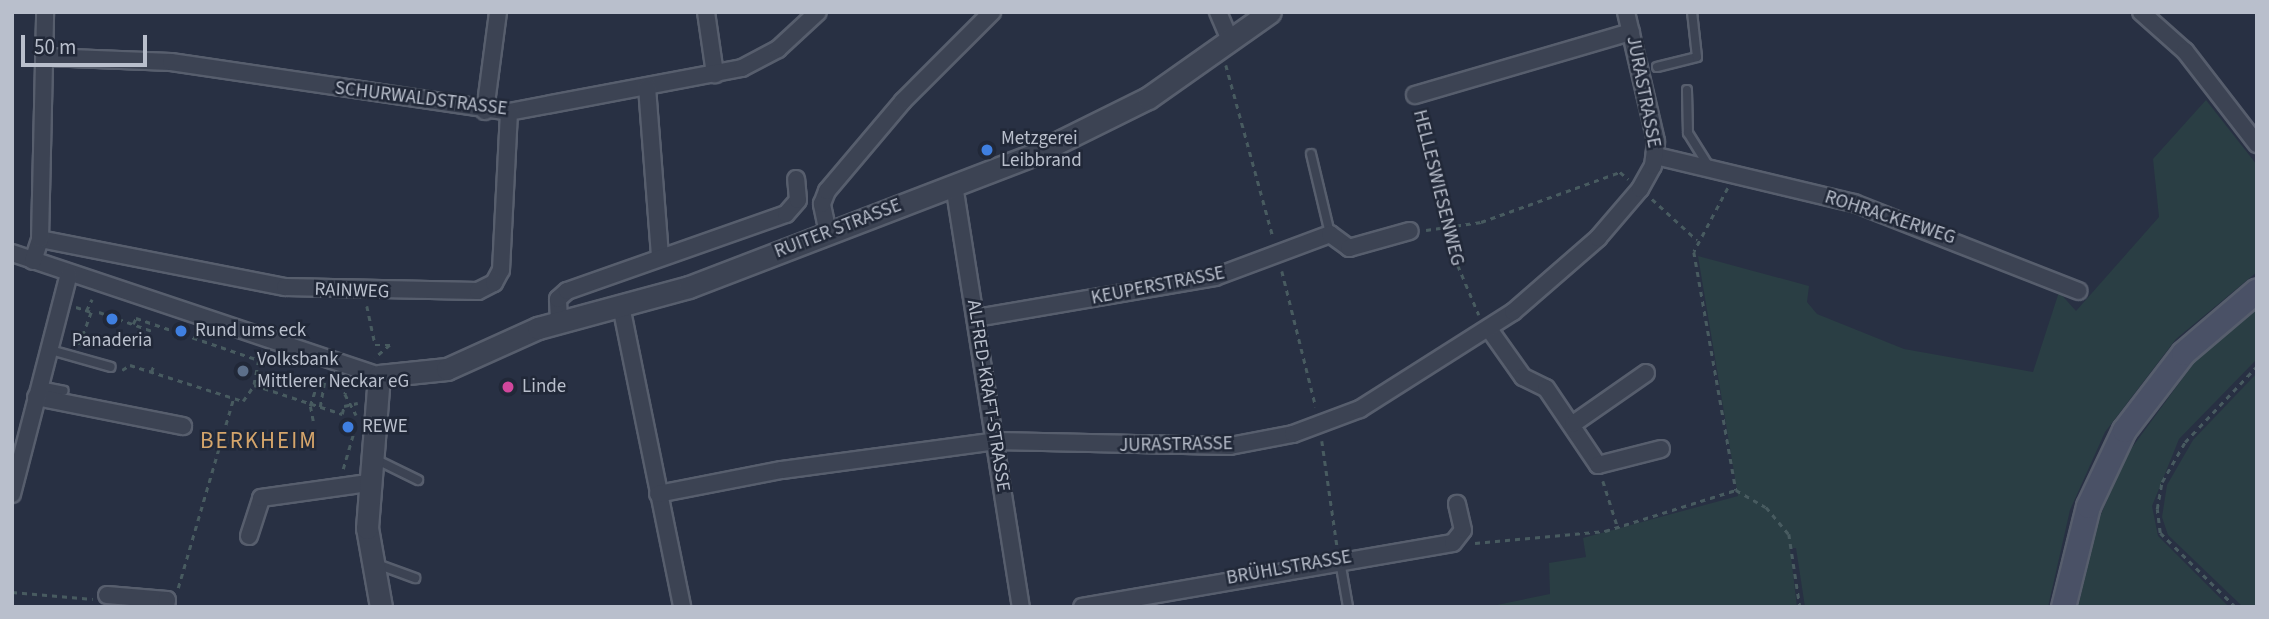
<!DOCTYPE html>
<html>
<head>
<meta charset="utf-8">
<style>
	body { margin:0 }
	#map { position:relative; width:2269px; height:619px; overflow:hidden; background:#283043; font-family:"Source Sans 3",sans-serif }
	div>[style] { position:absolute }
	.green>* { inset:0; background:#2a3e44 }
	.path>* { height:2.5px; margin-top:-1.25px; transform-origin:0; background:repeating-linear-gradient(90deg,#485b60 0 5px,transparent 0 10px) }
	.roads { filter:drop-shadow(2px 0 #575e6d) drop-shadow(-2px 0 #575e6d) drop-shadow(0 2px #575e6d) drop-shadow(0 -2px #575e6d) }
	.service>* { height:8px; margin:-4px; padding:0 4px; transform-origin:4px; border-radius:4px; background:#3c4353 }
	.minor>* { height:16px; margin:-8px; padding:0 8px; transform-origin:8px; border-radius:8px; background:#3c4353 }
	.tertiary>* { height:21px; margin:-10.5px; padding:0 10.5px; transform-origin:10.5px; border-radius:10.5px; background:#3c4353 }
	.secondary>* { height:23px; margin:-11.5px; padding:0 11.5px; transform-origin:11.5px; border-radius:11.5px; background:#4a5166 }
	.path-bridge>* { height:2.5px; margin-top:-1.25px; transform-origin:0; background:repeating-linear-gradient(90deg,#485b60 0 5px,transparent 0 10px) }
	.dots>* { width:19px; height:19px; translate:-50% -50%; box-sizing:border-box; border:4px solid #212838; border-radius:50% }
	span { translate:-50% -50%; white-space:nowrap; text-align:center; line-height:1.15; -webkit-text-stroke:5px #212838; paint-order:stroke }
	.street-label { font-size:19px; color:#b9bfcc }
	.poi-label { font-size:19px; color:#b9bfcc }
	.left { translate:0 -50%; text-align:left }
	.quarter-label { font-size:23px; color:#d5a56b; letter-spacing:2px }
	.frame { position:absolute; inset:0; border:14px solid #b9bfcc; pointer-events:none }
	.scale { position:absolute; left:21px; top:35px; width:126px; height:32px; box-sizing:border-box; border:4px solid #b9bfcc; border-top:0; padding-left:9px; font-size:21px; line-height:24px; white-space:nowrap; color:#b9bfcc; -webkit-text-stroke:5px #212838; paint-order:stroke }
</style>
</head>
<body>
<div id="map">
	<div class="green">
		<i style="clip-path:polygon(2206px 100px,2257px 165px,2257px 272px,2176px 339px,2105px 432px,2070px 510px,2048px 607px,1805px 607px,1796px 548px,1790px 548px,1797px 607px,1487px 607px,1550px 594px,1549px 563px,1586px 557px,1583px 538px,1738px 496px,1698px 256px,1809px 286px,1807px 302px,1817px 314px,1904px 349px,2033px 372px,2059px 292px,2076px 311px,2159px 217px,2153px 159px)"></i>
		<i style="clip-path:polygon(2257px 307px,2257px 359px,2179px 439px,2152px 506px,2158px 536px,2229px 607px,2078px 607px,2098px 521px,2128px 453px,2196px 360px)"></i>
		<i style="clip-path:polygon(2257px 373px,2257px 607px,2243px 607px,2168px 535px,2162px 517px,2167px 485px,2193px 440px)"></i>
	</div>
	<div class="path">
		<i style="left:1226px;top:65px;width:178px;rotate:74.7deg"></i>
		<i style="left:1418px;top:112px;width:148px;rotate:76deg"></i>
		<i style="left:1454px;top:256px;width:64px;rotate:67deg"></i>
		<i style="left:1728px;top:188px;width:72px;rotate:118deg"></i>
		<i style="left:1694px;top:252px;width:242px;rotate:80deg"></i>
		<i style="left:1652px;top:199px;width:61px;rotate:42.3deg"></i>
		<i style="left:1426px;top:230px;width:56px;rotate:-8.3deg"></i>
		<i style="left:1481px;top:222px;width:148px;rotate:-19.8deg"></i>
		<i style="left:1620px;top:172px;width:11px;rotate:41deg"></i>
		<i style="left:1282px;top:271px;width:140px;rotate:76deg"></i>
		<i style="left:367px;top:306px;width:40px;rotate:78deg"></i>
		<i style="left:375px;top:345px;width:15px"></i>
		<i style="left:390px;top:345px;width:20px;rotate:139deg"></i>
		<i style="left:76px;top:307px;width:19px;rotate:18deg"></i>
		<i style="left:86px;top:311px;width:13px;rotate:-63deg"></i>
		<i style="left:99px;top:312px;width:59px;rotate:19.7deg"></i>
		<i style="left:133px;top:324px;width:7px;rotate:-63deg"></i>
		<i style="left:136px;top:318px;width:130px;rotate:18.9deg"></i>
		<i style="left:259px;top:360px;width:25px;rotate:101deg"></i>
		<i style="left:79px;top:345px;width:35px;rotate:-70deg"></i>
		<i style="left:122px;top:370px;width:9px;rotate:-32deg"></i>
		<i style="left:130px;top:365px;width:119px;rotate:17.7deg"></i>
		<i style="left:243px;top:401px;width:19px;rotate:-55deg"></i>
		<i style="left:254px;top:385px;width:93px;rotate:18.2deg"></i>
		<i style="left:342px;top:414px;width:8px;rotate:-76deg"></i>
		<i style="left:344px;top:406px;width:14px;rotate:-12deg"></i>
		<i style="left:151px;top:372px;width:8px;rotate:-67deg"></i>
		<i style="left:349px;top:383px;width:12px;rotate:110deg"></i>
		<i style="left:345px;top:394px;width:24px;rotate:62deg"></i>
		<i style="left:320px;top:407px;width:27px;rotate:-80deg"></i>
		<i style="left:1322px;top:441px;width:105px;rotate:81.8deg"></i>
		<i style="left:343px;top:469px;width:43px;rotate:-73.7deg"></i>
		<i style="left:1603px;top:481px;width:49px;rotate:72.3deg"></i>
		<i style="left:1475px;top:543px;width:131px;rotate:-5.3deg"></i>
		<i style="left:1605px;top:531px;width:137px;rotate:-17.4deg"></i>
		<i style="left:1736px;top:490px;width:34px;rotate:30deg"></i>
		<i style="left:1766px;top:507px;width:35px;rotate:50deg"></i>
		<i style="left:1789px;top:534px;width:74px;rotate:81.4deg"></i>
		<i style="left:178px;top:588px;width:196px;rotate:-73.7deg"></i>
		<i style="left:12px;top:592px;width:81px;rotate:4.9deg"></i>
		<i style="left:2235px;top:607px;width:105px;rotate:-135.4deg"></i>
		<i style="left:2160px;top:533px;width:24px;rotate:-97deg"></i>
		<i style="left:2157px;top:509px;width:27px;rotate:-80deg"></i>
		<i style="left:2162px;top:482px;width:46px;rotate:-60.1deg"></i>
		<i style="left:2185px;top:442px;width:105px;rotate:-46.5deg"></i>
	</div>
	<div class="roads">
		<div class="service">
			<i style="left:1657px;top:67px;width:41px;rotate:-14deg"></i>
			<i style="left:1697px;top:57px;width:45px;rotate:-96.3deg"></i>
			<i style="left:1687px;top:90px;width:43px;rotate:88.7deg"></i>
			<i style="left:1688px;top:133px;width:39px;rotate:58deg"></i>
			<i style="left:1311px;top:154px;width:82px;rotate:76.6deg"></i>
			<i style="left:47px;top:349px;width:66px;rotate:15.7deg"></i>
			<i style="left:39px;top:386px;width:25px;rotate:11deg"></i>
			<i style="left:375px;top:459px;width:48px;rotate:26deg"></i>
			<i style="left:1340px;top:561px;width:47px;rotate:80.1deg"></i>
			<i style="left:374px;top:563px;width:44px;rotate:20.1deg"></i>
		</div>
		<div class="minor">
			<i style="left:706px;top:12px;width:63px;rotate:81.7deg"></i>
			<i style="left:1218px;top:12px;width:33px;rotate:67deg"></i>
			<i style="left:2141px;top:12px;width:59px;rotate:41.6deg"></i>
			<i style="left:2185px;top:51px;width:118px;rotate:52.3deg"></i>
			<i style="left:45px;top:57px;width:126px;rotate:2.3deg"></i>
			<i style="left:171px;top:62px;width:342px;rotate:8.4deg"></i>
			<i style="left:509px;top:112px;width:237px;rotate:-10.7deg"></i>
			<i style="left:742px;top:68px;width:41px;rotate:-27.8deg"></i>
			<i style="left:778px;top:49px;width:54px;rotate:-42.8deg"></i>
			<i style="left:647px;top:87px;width:169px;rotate:85.6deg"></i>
			<i style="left:1415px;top:95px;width:225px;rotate:-16.3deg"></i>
			<i style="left:485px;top:111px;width:100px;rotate:-82.5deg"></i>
			<i style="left:1656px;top:156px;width:204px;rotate:13.4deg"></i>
			<i style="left:1854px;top:203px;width:241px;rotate:21.4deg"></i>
			<i style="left:954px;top:185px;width:427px;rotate:81deg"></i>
			<i style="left:828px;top:233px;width:30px;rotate:-102deg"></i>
			<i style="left:822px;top:204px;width:14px;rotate:-69deg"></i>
			<i style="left:827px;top:191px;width:118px;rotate:-49.8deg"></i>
			<i style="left:903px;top:101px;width:126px;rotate:-45deg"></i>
			<i style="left:40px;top:239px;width:250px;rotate:11.1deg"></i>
			<i style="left:285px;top:287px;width:193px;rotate:1.2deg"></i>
			<i style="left:478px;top:291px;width:18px;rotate:-27deg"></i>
			<i style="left:494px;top:283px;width:15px;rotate:-62deg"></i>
			<i style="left:501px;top:270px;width:158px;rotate:-87.1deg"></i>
			<i style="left:12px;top:253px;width:387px;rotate:18.5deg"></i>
			<i style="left:33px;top:261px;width:23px;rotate:-72deg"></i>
			<i style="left:40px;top:239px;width:227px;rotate:-88.7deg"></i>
			<i style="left:621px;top:306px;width:307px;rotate:78.5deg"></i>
			<i style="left:976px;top:318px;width:242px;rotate:-9.7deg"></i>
			<i style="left:1215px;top:277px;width:123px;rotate:-20.5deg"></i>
			<i style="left:1330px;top:234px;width:24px;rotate:36deg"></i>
			<i style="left:1349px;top:248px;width:63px;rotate:-15.6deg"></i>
			<i style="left:559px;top:320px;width:21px;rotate:-93deg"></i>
			<i style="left:558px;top:299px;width:12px;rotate:-42deg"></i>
			<i style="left:567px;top:291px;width:232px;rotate:-19.4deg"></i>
			<i style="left:786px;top:214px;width:18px;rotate:-49deg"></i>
			<i style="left:798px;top:200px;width:21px;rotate:-95deg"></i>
			<i style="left:1489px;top:329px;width:59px;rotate:54.7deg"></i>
			<i style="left:1523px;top:377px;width:25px;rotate:26deg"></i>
			<i style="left:1546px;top:388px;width:93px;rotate:56deg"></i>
			<i style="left:1598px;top:465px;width:65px;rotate:-14.3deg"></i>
			<i style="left:36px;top:397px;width:150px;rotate:11.2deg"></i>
			<i style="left:1573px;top:424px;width:89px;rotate:-34.9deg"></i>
			<i style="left:12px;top:494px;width:227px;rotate:-75.5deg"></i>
			<i style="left:658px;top:494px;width:126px;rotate:-11deg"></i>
			<i style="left:782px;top:470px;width:216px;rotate:-7.7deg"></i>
			<i style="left:996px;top:441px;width:234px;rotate:1.2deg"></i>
			<i style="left:1230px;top:446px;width:64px;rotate:-10.8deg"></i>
			<i style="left:1293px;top:434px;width:72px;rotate:-20.5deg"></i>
			<i style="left:1360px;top:409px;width:181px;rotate:-32.4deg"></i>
			<i style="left:1513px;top:312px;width:113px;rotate:-41deg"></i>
			<i style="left:1598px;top:238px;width:65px;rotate:-49.4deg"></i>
			<i style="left:1640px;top:189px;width:26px;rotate:-61deg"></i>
			<i style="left:1653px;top:166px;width:25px;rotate:-83deg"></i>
			<i style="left:1656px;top:141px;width:132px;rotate:-103.1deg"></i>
			<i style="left:249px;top:536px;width:40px;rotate:-72deg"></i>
			<i style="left:261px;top:498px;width:108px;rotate:-8deg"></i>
			<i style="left:107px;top:595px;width:60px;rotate:4.8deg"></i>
			<i style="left:167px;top:600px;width:7px;rotate:98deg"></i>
			<i style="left:1082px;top:607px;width:376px;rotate:-9.8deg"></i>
			<i style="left:1453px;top:543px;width:16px;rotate:-52deg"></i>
			<i style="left:1463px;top:530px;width:27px;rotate:-103deg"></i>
		</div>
		<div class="tertiary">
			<i style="left:381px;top:607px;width:80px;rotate:-100deg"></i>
			<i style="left:367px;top:528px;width:152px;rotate:-85.5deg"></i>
			<i style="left:379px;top:376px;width:68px;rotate:-5.9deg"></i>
			<i style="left:447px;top:369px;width:100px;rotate:-24.3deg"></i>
			<i style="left:538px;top:328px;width:156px;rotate:-15.2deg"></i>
			<i style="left:689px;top:287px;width:371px;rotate:-21deg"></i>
			<i style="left:1035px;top:154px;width:126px;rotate:-26.4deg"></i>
			<i style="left:1148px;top:98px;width:149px;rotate:-35.2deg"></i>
		</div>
		<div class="secondary">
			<i style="left:2063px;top:607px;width:104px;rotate:-76.1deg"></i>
			<i style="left:2088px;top:506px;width:84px;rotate:-64.7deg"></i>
			<i style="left:2124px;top:430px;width:97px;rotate:-52.5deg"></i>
			<i style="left:2183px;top:353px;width:97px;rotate:-40.4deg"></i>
		</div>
	</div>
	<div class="path-bridge">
		<i style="left:313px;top:421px;width:15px;rotate:-101deg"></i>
		<i style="left:310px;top:406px;width:29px;rotate:-72deg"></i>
		<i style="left:319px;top:378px;width:6px;rotate:18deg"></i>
	</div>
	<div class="dots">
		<i style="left:987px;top:150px;background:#3f7fe0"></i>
		<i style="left:112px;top:319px;background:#3f7fe0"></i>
		<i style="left:181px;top:331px;background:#3f7fe0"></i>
		<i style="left:243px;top:371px;background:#5c6f8a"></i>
		<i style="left:508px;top:387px;background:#d1479c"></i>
		<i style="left:348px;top:427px;background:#3f7fe0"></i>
	</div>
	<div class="street-label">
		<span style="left:1643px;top:92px;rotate:79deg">JURASTRASSE</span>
		<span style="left:421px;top:99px;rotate:7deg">SCHURWALDSTRASSE</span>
		<span style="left:1438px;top:188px;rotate:76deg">HELLESWIESENWEG</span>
		<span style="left:1890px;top:218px;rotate:18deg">ROHRACKERWEG</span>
		<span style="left:838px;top:229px;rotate:-21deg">RUITER STRASSE</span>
		<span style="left:1158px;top:286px;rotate:-11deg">KEUPERSTRASSE</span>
		<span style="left:352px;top:291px;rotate:2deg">RAINWEG</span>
		<span style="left:988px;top:396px;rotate:81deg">ALFRED-KRAFT-STRASSE</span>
		<span style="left:1176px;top:445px;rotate:-1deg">JURASTRASSE</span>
		<span style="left:1289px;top:568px;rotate:-10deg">BRÜHLSTRASSE</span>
	</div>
	<div class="poi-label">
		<span class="left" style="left:1001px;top:150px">Metzgerei<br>Leibbrand</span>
		<span class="left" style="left:195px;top:331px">Rund ums eck</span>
		<span style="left:112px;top:341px">Panaderia</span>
		<span class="left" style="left:257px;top:371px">Volksbank<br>Mittlerer Neckar eG</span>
		<span class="left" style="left:522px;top:387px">Linde</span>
		<span class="left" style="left:362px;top:427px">REWE</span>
	</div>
	<div class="quarter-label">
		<span style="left:259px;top:441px">BERKHEIM</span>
	</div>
	<div class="frame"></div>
	<div class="scale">50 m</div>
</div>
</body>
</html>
